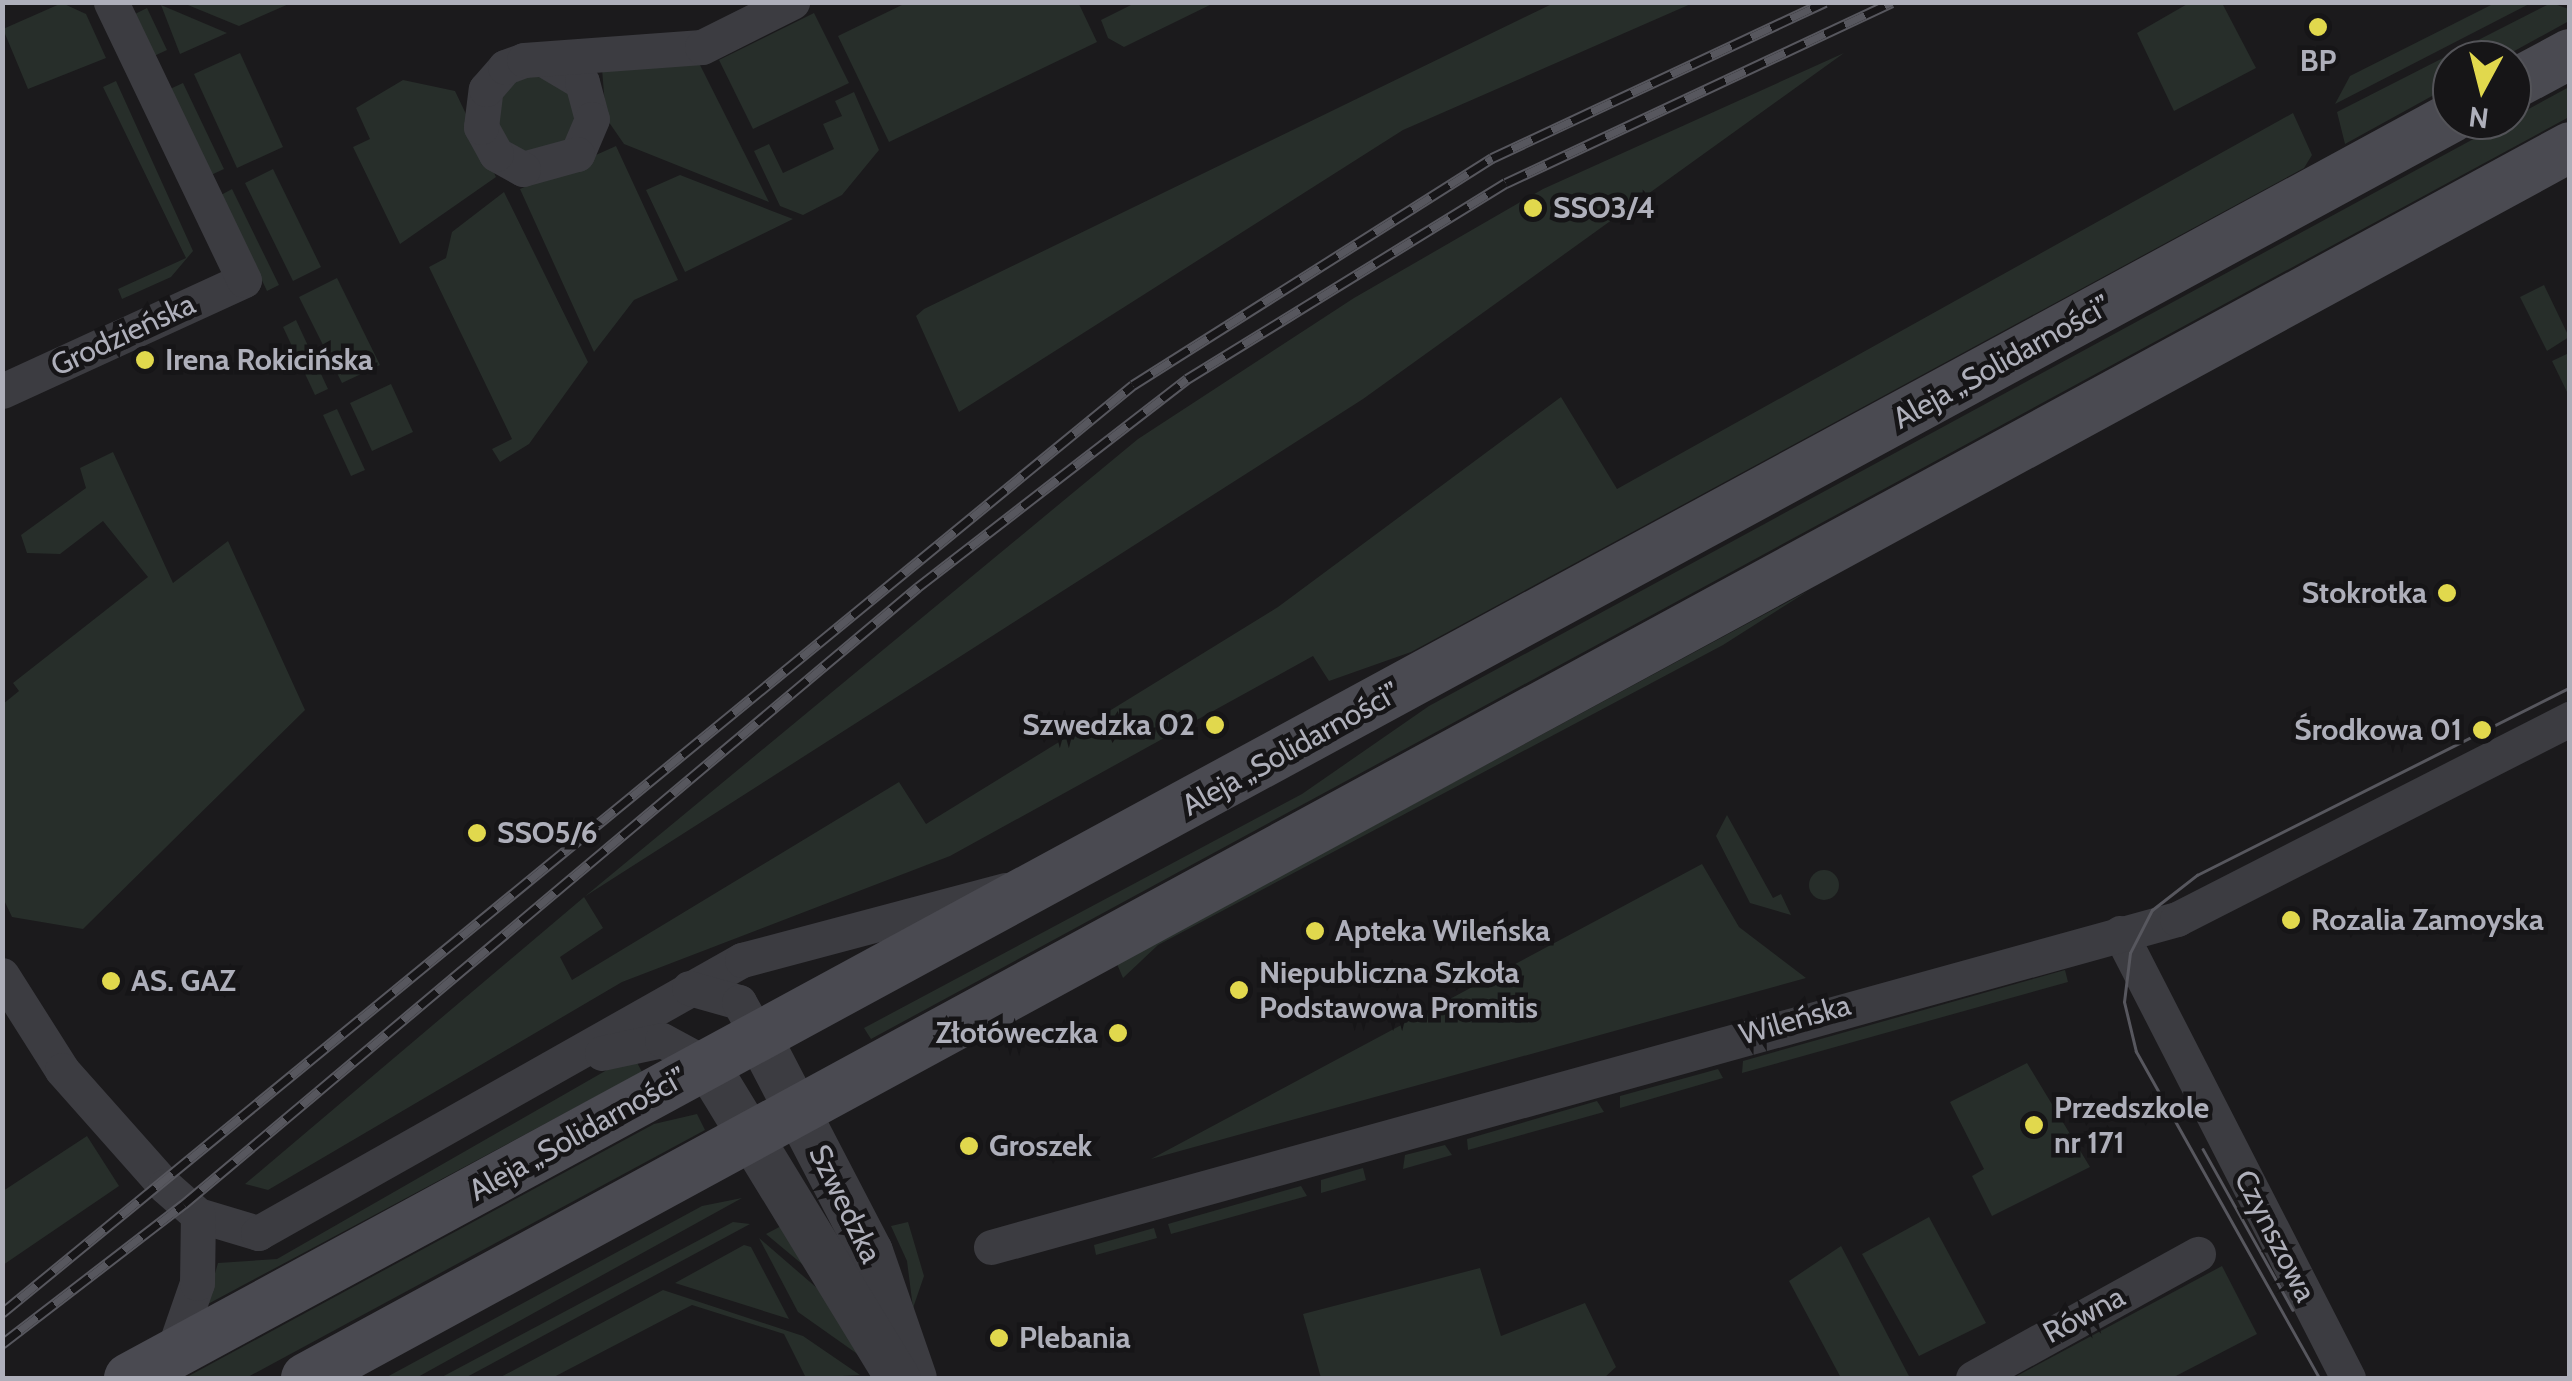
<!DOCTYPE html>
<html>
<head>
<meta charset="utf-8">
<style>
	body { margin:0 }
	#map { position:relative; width:2572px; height:1381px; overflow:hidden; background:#1b1a1c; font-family:Cabin,sans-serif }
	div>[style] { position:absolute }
	.green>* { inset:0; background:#272e2a }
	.round { border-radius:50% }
	.minor>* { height:35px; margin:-17.5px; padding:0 17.5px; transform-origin:17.5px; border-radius:17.5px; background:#3c3c41 }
	.tertiary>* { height:45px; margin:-22.5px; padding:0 22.5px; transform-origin:22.5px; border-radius:22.5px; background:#3c3c41 }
	.secondary>* { height:50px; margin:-25px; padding:0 25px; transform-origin:25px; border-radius:25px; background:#4a4a51 }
	.tram>* { height:2.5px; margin:-1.25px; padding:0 1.25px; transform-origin:1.25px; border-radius:1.25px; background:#57575e }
	.rail>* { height:11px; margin-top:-5.5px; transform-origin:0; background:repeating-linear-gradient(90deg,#161517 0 22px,#57575e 0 44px); box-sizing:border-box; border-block:2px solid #57575e }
	.dots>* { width:28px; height:28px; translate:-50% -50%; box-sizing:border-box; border:5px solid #161517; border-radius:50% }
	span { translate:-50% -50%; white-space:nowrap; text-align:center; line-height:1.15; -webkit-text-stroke:9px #161517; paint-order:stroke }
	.poi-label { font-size:30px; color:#aeafba; font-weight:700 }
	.left { translate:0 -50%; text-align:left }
	.right { translate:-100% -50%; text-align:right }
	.street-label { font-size:30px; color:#aeafba }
	.frame { position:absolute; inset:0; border:5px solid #aeafba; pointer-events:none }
	.north { position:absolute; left:2432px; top:40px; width:100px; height:100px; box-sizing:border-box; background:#161517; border:2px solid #535358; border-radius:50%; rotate:187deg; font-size:28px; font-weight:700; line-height:40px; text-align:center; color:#aeafba }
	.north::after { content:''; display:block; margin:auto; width:35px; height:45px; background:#e1d84d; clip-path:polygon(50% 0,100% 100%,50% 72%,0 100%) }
</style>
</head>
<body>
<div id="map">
	<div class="green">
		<i style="clip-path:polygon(1078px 2px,1097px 42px,889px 142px,838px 36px,906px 3px)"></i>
		<i style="clip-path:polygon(62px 3px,86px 14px,106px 58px,28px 89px,3px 29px)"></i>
		<i style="clip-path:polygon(183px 3px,183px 2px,291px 3px,239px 26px)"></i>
		<i style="clip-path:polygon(1135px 3px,1135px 2px,1214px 3px,1124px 47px,1108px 38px,1101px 20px)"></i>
		<i style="clip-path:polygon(1554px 3px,1693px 3px,1403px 130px,959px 412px,916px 316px,924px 309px)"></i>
		<i style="clip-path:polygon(2189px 3px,2222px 3px,2256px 68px,2174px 111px,2137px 33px)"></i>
		<i style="clip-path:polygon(2495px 3px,2531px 3px,2335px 104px,2350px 76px)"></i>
		<i style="clip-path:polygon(2551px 3px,2569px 9px,2569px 21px,2498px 60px,2452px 60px,2452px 85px,2345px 144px,2337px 112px)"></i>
		<i style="clip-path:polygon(161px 5px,227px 33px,180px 54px)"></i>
		<i style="clip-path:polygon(147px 8px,167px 50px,154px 56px,135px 14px)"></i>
		<i style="clip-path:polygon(814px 13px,849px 83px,753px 129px,719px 60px)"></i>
		<i style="clip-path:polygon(240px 53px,283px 147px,237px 168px,194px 74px)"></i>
		<i style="clip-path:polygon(1844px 53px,1363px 399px,584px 897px,603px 928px,560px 957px,572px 980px,899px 782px,926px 824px,1278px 607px,1561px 397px,1617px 489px,2293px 113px,2312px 155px,2304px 168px,1411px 652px,1329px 681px,1313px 656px,950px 856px,622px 982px,268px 1190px,245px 1184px,583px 898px,1138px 439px,1354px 298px,1543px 189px)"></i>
		<i style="clip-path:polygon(699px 63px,769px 202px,624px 144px,606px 118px,602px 69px)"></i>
		<i class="round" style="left:496px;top:74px;width:82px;height:82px"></i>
		<i style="clip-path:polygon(403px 80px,455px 91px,496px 177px,400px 244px,353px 147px,370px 139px,356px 108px)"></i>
		<i style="clip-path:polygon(116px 81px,193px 251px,171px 277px,122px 299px,118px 289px,186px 258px,103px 87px)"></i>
		<i style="clip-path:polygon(183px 83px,224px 169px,211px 175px,170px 89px)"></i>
		<i style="clip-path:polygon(2569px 87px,2569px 117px,871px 1039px,864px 1028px,1302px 794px,1429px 706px)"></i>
		<i style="clip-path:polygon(854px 92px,879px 150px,842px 195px,803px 215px,780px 206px,754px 151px,769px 144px,783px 173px,834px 149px,823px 124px,842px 116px,835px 101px)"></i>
		<i style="clip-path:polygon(616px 146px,678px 280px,634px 300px,594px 352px,520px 189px)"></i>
		<i style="clip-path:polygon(273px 169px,321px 267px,293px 281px,245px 183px)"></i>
		<i style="clip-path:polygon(680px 175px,772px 211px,793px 219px,685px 272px,646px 190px)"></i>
		<i style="clip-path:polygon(232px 189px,279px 285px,267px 291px,221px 195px)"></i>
		<i style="clip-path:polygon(504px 192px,588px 362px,529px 444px,500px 462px,492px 449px,512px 439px,429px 267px,446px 258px,452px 232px)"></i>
		<i style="clip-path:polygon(337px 278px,380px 365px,342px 383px,299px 297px)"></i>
		<i style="clip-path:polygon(2544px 285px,2569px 337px,2547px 351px,2520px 297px)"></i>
		<i style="clip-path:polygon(296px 320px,328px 389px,315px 395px,283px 327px)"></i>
		<i style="clip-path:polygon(2569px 353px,2569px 396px,2552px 361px)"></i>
		<i style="clip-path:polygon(391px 384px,413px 432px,372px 451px,350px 403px)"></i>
		<i style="clip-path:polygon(337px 409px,365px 470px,351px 476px,323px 415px)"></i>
		<i style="clip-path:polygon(113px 452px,173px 583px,228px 541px,305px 710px,83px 929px,12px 917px,3px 898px,3px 704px,19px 691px,13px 683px,148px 577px,103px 521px,60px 554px,27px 553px,21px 535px,86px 488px,80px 468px)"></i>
		<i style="clip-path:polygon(1808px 591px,1723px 645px,1158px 945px,1123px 978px,1117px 964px)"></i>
		<i style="clip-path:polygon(1727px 815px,1773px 898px,1781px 894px,1791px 915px,1750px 903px,1716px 836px)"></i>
		<i style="clip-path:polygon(1702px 864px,1739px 927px,1806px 978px,1151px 1159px)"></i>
		<i class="round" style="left:1809px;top:870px;width:30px;height:30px"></i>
		<i style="clip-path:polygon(2065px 970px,2068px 982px,1742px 1073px,1743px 1061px)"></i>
		<i style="clip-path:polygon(633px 1055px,642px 1072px,206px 1305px,218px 1263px,277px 1259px)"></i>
		<i style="clip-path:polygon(2027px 1063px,2090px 1167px,1992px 1216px,1972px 1176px,1984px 1169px,1950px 1102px)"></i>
		<i style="clip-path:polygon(1718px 1069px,1723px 1078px,1620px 1108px,1620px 1096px)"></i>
		<i style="clip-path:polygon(1597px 1101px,1604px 1112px,1468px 1150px,1467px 1139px)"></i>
		<i style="clip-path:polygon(697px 1114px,705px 1130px,246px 1378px,185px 1378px,654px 1124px)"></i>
		<i style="clip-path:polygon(87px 1136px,119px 1186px,3px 1265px,3px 1191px)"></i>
		<i style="clip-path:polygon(1445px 1145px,1452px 1155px,1403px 1169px,1405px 1155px)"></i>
		<i style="clip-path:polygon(1363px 1168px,1366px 1180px,1321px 1193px,1321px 1180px)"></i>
		<i style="clip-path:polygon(1301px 1186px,1307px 1196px,1171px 1234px,1168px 1224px)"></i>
		<i style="clip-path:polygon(742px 1198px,416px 1378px,385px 1378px,702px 1206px)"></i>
		<i style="clip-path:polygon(1929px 1217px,1986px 1323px,1919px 1356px,1862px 1254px)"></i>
		<i style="clip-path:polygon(733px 1222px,750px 1224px,465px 1378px,440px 1378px)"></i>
		<i style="clip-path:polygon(908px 1222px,924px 1276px,913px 1308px,907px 1261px,891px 1226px)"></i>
		<i style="clip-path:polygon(785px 1224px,820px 1279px,766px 1234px)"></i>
		<i style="clip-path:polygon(1154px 1228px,1157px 1238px,1096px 1255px,1094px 1245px)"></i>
		<i style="clip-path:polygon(759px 1238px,817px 1288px,873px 1365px,798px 1312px)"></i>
		<i style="clip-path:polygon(744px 1245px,751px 1247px,789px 1319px,675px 1283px)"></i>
		<i style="clip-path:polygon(1841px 1246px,1849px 1261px,1910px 1378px,1841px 1378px,1789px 1281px)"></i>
		<i style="clip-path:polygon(2222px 1266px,2257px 1334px,2172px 1378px,2013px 1378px)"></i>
		<i style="clip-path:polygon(1480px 1268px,1501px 1336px,1585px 1303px,1616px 1367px,1604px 1378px,1321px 1378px,1303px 1314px)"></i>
		<i style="clip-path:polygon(663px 1290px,803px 1336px,860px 1375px,806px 1378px,784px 1334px,692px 1305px,552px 1378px,499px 1378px)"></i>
	</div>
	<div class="minor">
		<i style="left:543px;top:59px;width:45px;rotate:30.5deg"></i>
		<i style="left:582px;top:82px;width:38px;rotate:75deg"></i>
		<i style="left:592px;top:119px;width:38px;rotate:113deg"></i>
		<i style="left:577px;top:154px;width:56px;rotate:164.5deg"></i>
		<i style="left:523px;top:169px;width:31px;rotate:-151deg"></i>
		<i style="left:496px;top:154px;width:31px;rotate:-119deg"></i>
		<i style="left:481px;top:127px;width:38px;rotate:-83deg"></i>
		<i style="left:486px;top:89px;width:29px;rotate:-49deg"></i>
		<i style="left:505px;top:67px;width:20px;rotate:-20deg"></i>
		<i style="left:524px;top:60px;width:178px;rotate:-4.2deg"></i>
		<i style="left:702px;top:47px;width:101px;rotate:-26.6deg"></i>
		<i style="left:2px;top:391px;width:266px;rotate:-24.6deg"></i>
		<i style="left:244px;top:280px;width:308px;rotate:-115.6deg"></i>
		<i style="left:2120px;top:933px;width:500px;rotate:62.87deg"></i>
		<i style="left:2px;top:975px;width:112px;rotate:57.7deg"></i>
		<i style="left:62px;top:1070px;width:155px;rotate:48.4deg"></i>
		<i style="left:165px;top:1186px;width:44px;rotate:41.3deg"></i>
		<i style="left:198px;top:1215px;width:63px;rotate:16.7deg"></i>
		<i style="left:258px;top:1233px;width:556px;rotate:-29.43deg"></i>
		<i style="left:742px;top:960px;width:272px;rotate:-14.9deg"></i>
		<i style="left:689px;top:988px;width:52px;rotate:15.6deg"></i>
		<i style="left:739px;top:1002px;width:39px;rotate:61deg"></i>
		<i style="left:602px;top:1053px;width:61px;rotate:-12.2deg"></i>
		<i style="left:662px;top:1040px;width:50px;rotate:28.6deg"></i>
		<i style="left:991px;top:1247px;width:1231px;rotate:-15.46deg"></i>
		<i style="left:2177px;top:919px;width:441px;rotate:-27deg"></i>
		<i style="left:172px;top:1355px;width:76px;rotate:-70.9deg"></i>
		<i style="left:197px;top:1283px;width:68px;rotate:-89.2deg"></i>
		<i style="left:1973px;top:1378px;width:257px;rotate:-28.9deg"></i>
	</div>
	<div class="tertiary">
		<i style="left:758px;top:1036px;width:242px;rotate:62.5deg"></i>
		<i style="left:870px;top:1251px;width:134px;rotate:70.9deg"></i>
		<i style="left:706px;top:1064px;width:368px;rotate:58.6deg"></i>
	</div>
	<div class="secondary">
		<i style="left:2512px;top:85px;width:66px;rotate:-28.1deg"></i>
		<i style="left:129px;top:1378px;width:2643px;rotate:-28.49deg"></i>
		<i style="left:306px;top:1378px;width:2577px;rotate:-28.53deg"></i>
	</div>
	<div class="tram">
		<i style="left:2203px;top:1149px;width:184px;rotate:60.8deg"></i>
		<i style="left:2319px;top:1378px;width:374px;rotate:-119.3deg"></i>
		<i style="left:2136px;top:1052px;width:51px;rotate:-103.5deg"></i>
		<i style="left:2124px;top:1002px;width:49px;rotate:-83deg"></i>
		<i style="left:2130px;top:953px;width:48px;rotate:-62.9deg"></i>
		<i style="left:2152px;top:910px;width:57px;rotate:-37.9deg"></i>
		<i style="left:2197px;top:875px;width:418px;rotate:-26.7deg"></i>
	</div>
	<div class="rail">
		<i style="left:2px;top:1313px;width:1463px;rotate:-39.37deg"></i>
		<i style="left:1133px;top:385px;width:425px;rotate:-32.3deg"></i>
		<i style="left:1492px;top:158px;width:368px;rotate:-25.1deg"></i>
		<i style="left:2px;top:1344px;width:230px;rotate:-37.6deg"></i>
		<i style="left:184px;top:1204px;width:959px;rotate:-40.05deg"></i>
		<i style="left:918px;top:587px;width:340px;rotate:-37.7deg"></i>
		<i style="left:1187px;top:379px;width:374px;rotate:-31.6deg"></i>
		<i style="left:1506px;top:183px;width:426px;rotate:-25.1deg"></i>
	</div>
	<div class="dots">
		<i style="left:2318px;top:27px;background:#e1d84d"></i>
		<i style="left:1533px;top:208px;background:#e1d84d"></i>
		<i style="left:145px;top:360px;background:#e1d84d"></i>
		<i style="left:2447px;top:593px;background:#e1d84d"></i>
		<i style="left:1215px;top:725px;background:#e1d84d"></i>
		<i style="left:2482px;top:730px;background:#e1d84d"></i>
		<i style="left:477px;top:833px;background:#e1d84d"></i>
		<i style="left:2291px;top:920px;background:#e1d84d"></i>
		<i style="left:1315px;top:931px;background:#e1d84d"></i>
		<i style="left:111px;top:981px;background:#e1d84d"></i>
		<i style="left:1239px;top:990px;background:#e1d84d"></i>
		<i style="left:1118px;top:1033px;background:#e1d84d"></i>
		<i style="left:2034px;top:1125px;background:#e1d84d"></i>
		<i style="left:969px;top:1146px;background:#e1d84d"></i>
		<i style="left:999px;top:1338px;background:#e1d84d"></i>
	</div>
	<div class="poi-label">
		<span style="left:2318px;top:61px">BP</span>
		<span class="left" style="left:1553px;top:208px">SSO3/4</span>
		<span class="left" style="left:165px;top:360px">Irena Rokicińska</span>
		<span class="right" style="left:2427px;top:593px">Stokrotka</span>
		<span class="right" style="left:1195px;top:725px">Szwedzka 02</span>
		<span class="right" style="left:2462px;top:730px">Środkowa 01</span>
		<span class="left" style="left:497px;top:833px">SSO5/6</span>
		<span class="left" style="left:2311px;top:920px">Rozalia Zamoyska</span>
		<span class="left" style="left:1335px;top:931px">Apteka Wileńska</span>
		<span class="left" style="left:1259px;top:990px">Niepubliczna Szkoła<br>Podstawowa Promitis</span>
		<span class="left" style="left:131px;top:981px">AS. GAZ</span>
		<span class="right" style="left:1098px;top:1033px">Złotóweczka</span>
		<span class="left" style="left:2054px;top:1125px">Przedszkole<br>nr 171</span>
		<span class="left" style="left:989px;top:1146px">Groszek</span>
		<span class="left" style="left:1019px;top:1338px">Plebania</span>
	</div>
	<div class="street-label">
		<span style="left:123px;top:335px;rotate:-25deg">Grodzieńska</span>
		<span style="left:2002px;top:362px;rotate:-29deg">Aleja „Solidarności”</span>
		<span style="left:1291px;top:749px;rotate:-29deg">Aleja „Solidarności”</span>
		<span style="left:1795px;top:1020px;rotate:-16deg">Wileńska</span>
		<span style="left:578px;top:1134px;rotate:-29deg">Aleja „Solidarności”</span>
		<span style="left:845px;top:1204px;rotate:64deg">Szwedzka</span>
		<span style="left:2275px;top:1236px;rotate:63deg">Czynszowa</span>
		<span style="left:2084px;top:1315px;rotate:-28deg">Równa</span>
	</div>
	<div class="frame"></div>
	<div class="north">N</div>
</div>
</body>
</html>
